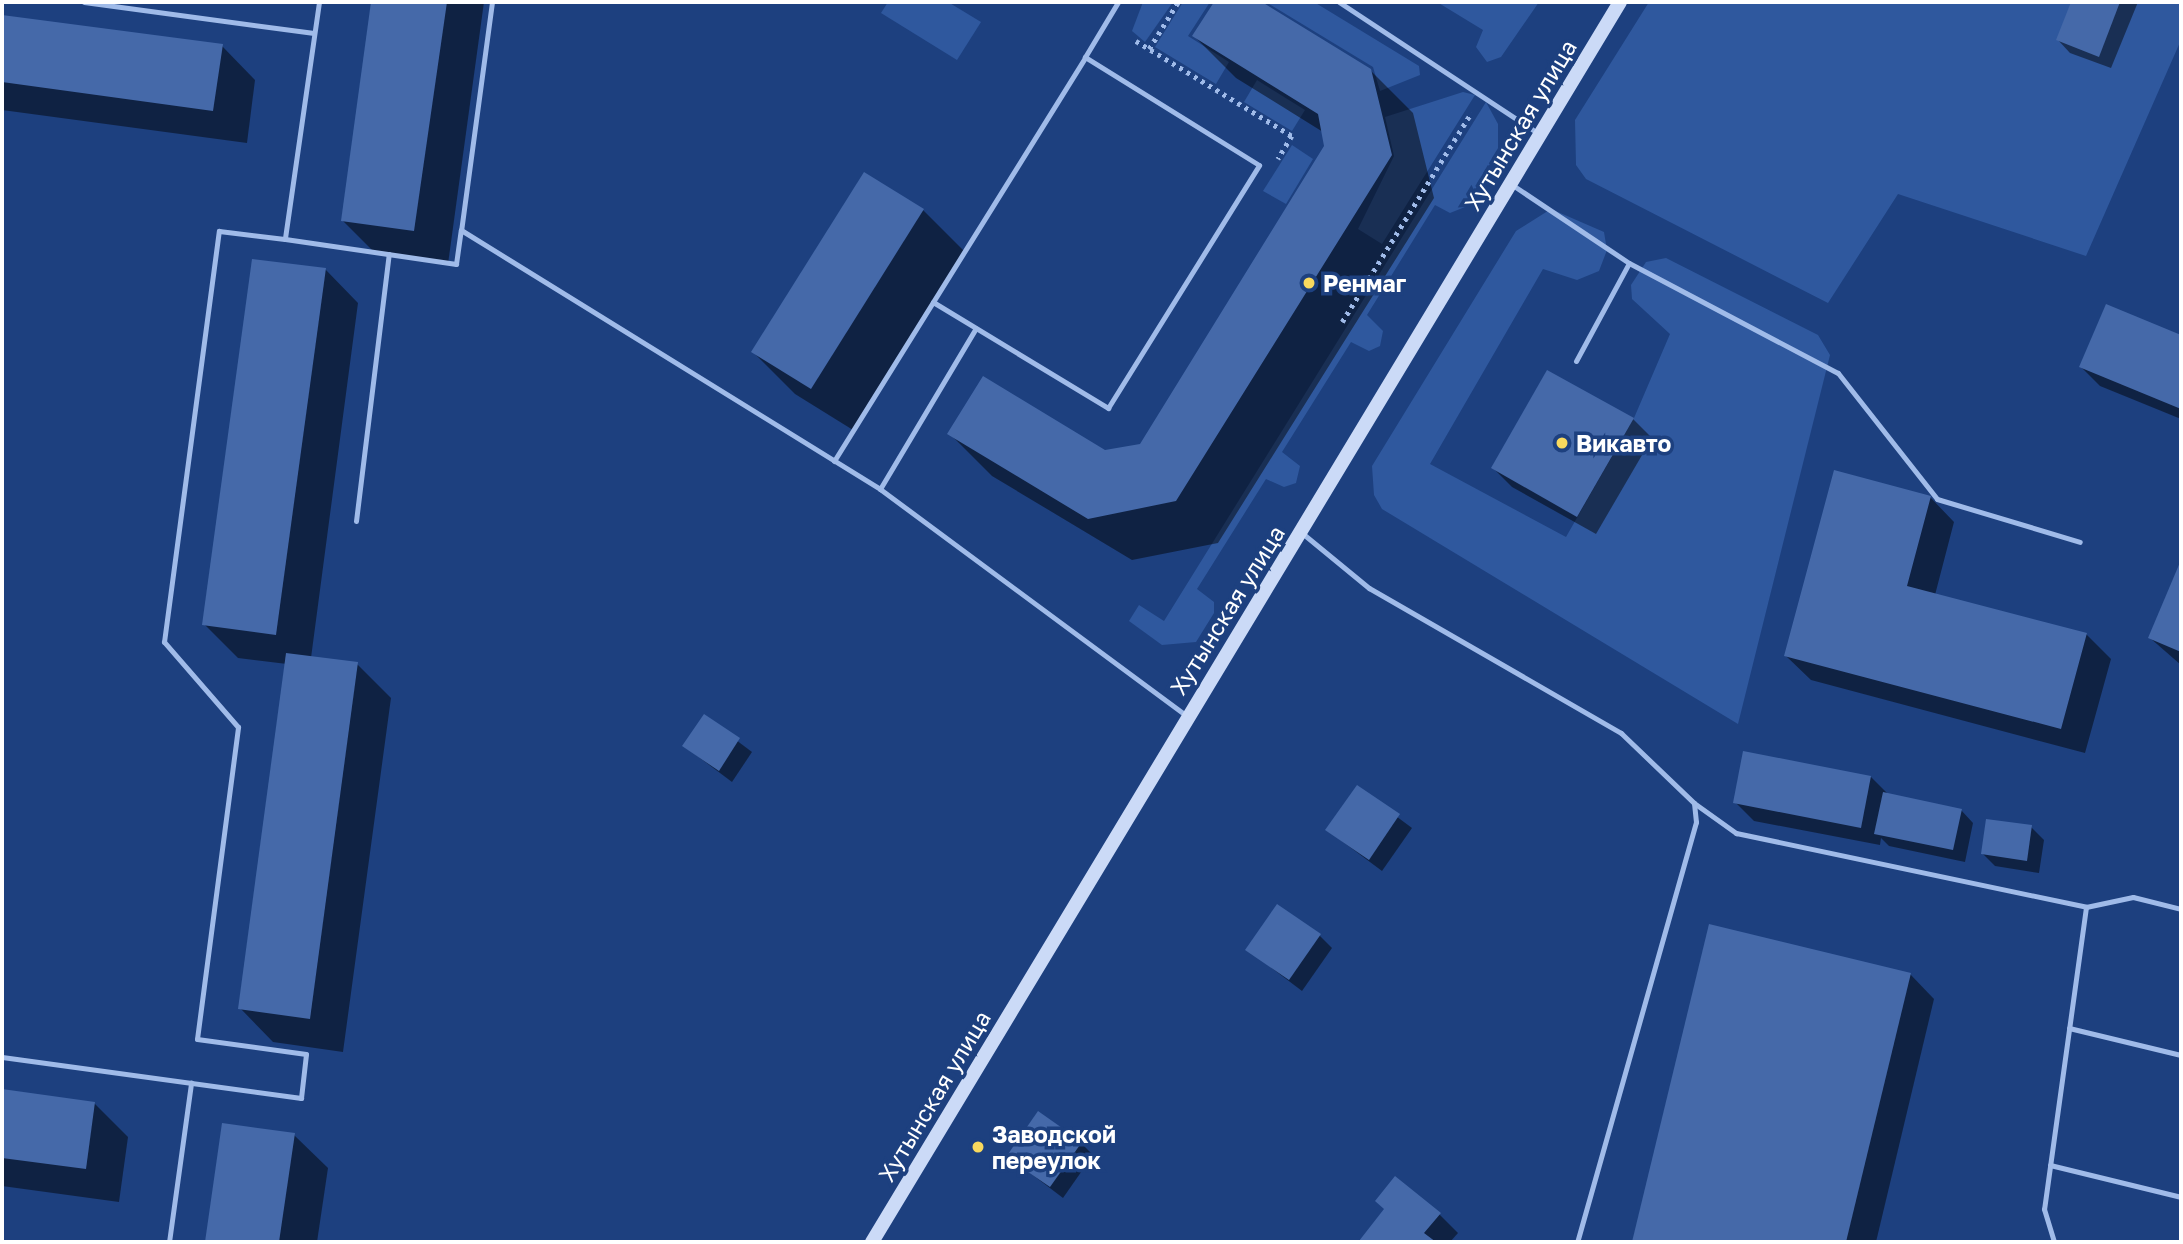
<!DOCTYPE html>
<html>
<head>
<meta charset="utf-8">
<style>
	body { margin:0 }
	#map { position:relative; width:2183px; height:1244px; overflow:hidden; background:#1d407f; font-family:"Golos Text",sans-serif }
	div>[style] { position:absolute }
	.green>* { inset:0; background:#2f589e }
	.shadow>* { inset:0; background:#0007 }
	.building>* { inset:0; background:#4569a9 }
	.path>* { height:4.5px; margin-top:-2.25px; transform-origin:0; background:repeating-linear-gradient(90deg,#a0bbe9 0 3.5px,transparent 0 8.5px) }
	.lane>* { height:5px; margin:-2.5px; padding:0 2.5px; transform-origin:2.5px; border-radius:2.5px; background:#a0bbe9 }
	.secondary>* { height:14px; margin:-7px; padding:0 7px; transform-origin:7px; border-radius:7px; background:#cbdaf7 }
	.dots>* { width:19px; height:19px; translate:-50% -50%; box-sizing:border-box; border:4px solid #1d407f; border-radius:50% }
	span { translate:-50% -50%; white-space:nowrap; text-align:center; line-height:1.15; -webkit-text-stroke:7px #1d407f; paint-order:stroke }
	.street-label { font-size:23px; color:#fff }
	.poi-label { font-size:23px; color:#fff; font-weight:700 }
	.left { translate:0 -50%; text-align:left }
	.frame { position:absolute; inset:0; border:4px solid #fff; pointer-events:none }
</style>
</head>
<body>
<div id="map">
	<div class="green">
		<i style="clip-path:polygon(888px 2px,948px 2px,981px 22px,957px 60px,881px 13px)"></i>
		<i style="clip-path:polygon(1143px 2px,1173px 2px,1145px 42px,1132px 31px)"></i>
		<i style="clip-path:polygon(1183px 2px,1210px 2px,1188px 36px,1229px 62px,1216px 84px,1155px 47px)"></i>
		<i style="clip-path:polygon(1266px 2px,1314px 2px,1419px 66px,1420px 75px,1380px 91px,1373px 67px)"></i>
		<i style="clip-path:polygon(1437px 2px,1539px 2px,1501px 57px,1487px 62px,1476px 47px,1483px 30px)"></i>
		<i style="clip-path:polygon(1649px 2px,2181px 2px,2181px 40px,2086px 256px,1898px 194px,1828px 303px,1586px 179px,1576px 165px,1575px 120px)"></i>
		<i style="clip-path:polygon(1257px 80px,1305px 110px,1292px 131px,1244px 102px)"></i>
		<i style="clip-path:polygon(1463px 92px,1475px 95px,1382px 244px,1358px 229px,1394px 156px,1385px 117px)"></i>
		<i style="clip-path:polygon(1486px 102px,1498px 124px,1498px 150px,1465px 207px,1450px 213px,1435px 205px,1367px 315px,1383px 331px,1380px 346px,1369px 351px,1351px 342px,1282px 452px,1300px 466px,1296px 483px,1284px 487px,1266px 479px,1197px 589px,1214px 602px,1214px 613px,1196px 642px,1162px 645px,1129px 621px,1139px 605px,1164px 621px)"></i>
		<i style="clip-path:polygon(1292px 145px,1313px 159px,1286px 204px,1263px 191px)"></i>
		<i style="clip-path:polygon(1551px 209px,1604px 232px,1607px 250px,1599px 271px,1577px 280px,1543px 269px,1430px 464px,1566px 537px,1634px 418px,1670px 334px,1632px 299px,1631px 285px,1646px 262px,1666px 258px,1818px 335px,1830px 355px,1738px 724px,1382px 509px,1374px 495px,1372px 466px,1516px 231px)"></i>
	</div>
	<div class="shadow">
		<i style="clip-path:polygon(373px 2px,484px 2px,448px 264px,376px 254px,343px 221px)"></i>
		<i style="clip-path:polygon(1216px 2px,1258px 2px,1370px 70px,1413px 113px,1434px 198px,1218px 543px,1132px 560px,992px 476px,950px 434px,1104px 452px,1141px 445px,1326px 147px,1323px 132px,1236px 78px,1194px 36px)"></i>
		<i style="clip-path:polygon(2073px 2px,2138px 2px,2111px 68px,2070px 53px,2058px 40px)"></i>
		<i style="clip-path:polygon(2px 16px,222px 46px,255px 80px,247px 143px,2px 110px)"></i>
		<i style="clip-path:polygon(923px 210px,965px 252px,853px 430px,795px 394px,753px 352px)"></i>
		<i style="clip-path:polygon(325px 269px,358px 303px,311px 658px,357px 664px,391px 698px,343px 1052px,273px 1042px,240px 1008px,287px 664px,238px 658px,204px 624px)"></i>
		<i style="clip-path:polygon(2107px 306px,2181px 337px,2181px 419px,2100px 386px,2081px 367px)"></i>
		<i style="clip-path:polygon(1633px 419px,1652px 438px,1596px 534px,1512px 487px,1493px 468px)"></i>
		<i style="clip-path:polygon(1930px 497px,1954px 522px,1935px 595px,2086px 634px,2111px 659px,2085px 753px,1811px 680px,1786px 656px)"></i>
		<i style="clip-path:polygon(2181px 565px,2181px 665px,2150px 638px)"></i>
		<i style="clip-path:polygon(704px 716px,752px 752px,732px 782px,684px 746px)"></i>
		<i style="clip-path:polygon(1871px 777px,1888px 794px,1961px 810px,1973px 823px,1965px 862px,1889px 846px,1881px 838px,1880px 845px,1754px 821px,1735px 802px)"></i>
		<i style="clip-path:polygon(1357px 787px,1412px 828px,1382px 871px,1327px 830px)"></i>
		<i style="clip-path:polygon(2031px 827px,2044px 840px,2039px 873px,1995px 866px,1983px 854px)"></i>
		<i style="clip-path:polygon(1710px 926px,1910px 974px,1934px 999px,1876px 1242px,1634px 1242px)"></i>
		<i style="clip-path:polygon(1319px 935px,1332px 948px,1302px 991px,1248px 950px)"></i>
		<i style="clip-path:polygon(2px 1091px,94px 1103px,128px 1137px,119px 1202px,2px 1186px)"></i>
		<i style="clip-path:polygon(223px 1125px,294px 1135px,328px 1168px,317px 1242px,207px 1242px)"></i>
		<i style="clip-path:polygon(1081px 1143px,1093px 1155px,1063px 1198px,1009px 1157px)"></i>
		<i style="clip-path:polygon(1439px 1214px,1458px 1233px,1450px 1242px,1361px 1241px)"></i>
	</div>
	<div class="building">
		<i style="clip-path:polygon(371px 2px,447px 2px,414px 231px,341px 221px)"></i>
		<i style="clip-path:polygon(1214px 2px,1262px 2px,1371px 69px,1392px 155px,1176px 501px,1088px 519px,947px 434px,983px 376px,1105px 450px,1140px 444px,1324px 146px,1318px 114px,1192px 36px)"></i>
		<i style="clip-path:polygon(2071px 2px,2120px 2px,2099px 57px,2056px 40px)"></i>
		<i style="clip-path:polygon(2px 15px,223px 44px,213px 111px,2px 82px)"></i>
		<i style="clip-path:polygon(864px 172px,924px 209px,811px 389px,751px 352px)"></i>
		<i style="clip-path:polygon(252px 259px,326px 268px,276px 635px,202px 625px)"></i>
		<i style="clip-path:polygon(2106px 304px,2181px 335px,2181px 409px,2079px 367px)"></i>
		<i style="clip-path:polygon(1547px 370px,1634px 418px,1577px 517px,1491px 468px)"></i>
		<i style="clip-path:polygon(1834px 470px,1931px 496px,1907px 586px,2087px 633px,2061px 729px,1784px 656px)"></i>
		<i style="clip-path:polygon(2181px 560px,2181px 652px,2148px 638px)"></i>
		<i style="clip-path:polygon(286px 653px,358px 662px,310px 1019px,238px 1009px)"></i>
		<i style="clip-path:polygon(704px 714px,740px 738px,719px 771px,682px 746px)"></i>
		<i style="clip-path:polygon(1743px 751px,1871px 776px,1861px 828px,1733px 803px)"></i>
		<i style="clip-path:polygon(1357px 785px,1400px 814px,1369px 860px,1325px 830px)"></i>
		<i style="clip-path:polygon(1883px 792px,1962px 809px,1953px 850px,1874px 834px)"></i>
		<i style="clip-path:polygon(1986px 819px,2032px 825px,2027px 861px,1981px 854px)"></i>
		<i style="clip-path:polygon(1277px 904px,1321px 934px,1289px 980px,1245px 950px)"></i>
		<i style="clip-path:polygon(1709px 924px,1911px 973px,1846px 1242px,1632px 1242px)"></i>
		<i style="clip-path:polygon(2px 1089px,95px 1102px,86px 1169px,2px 1158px)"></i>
		<i style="clip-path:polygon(1038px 1111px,1082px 1142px,1050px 1187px,1006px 1157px)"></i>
		<i style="clip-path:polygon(222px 1123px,295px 1133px,279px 1242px,205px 1242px)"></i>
		<i style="clip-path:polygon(1395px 1176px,1441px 1213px,1424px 1233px,1436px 1242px,1359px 1241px,1384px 1209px,1375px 1201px)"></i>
	</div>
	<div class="path">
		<i style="left:1473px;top:2px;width:19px"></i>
		<i style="left:1136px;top:41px;width:183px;rotate:31.3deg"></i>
		<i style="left:1292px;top:136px;width:27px;rotate:121deg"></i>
		<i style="left:1149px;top:49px;width:55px;rotate:-58.3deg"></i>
		<i style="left:1342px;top:322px;width:246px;rotate:-58.3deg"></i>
	</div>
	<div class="lane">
		<i style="left:84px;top:2px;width:232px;rotate:7.7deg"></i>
		<i style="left:319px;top:2px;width:239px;rotate:98.2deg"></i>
		<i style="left:285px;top:239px;width:173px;rotate:8.3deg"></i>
		<i style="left:456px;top:264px;width:34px;rotate:-82deg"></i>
		<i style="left:492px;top:2px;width:230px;rotate:97.7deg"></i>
		<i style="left:461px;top:230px;width:493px;rotate:31.7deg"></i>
		<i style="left:880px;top:489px;width:383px;rotate:36.5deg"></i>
		<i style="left:1339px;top:2px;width:238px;rotate:33.4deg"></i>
		<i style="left:1511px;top:184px;width:142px;rotate:33.8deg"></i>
		<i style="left:1629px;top:263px;width:236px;rotate:27.8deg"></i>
		<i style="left:1838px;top:373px;width:160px;rotate:51.8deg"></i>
		<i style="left:1937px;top:499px;width:149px;rotate:16.7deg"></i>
		<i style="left:933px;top:302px;width:205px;rotate:31.2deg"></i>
		<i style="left:1108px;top:408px;width:286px;rotate:-58.1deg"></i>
		<i style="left:1259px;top:165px;width:205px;rotate:-148.2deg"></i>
		<i style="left:1085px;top:57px;width:64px;rotate:-59deg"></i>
		<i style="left:1576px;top:361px;width:111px;rotate:-61.6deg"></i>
		<i style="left:834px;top:461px;width:476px;rotate:-58.1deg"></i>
		<i style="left:880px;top:489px;width:187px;rotate:-59.2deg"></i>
		<i style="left:356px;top:521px;width:269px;rotate:-83deg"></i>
		<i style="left:1302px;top:533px;width:87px;rotate:39.4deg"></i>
		<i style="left:1369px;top:588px;width:291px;rotate:29.9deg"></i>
		<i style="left:1621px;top:733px;width:101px;rotate:43.8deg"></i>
		<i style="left:1694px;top:803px;width:19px;rotate:84deg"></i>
		<i style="left:1696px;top:822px;width:437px;rotate:105.8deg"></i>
		<i style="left:1694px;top:803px;width:52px;rotate:35.5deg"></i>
		<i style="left:1736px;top:833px;width:358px;rotate:11.9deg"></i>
		<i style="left:2086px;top:907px;width:305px;rotate:97.9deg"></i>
		<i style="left:2044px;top:1209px;width:34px;rotate:73deg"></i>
		<i style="left:2086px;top:907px;width:48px;rotate:-12deg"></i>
		<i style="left:2133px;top:897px;width:49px;rotate:14deg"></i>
		<i style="left:2069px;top:1028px;width:115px;rotate:13.6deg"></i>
		<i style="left:2px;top:1057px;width:302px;rotate:7.8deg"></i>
		<i style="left:301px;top:1098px;width:44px;rotate:-83.5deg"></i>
		<i style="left:306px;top:1054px;width:110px;rotate:-172.2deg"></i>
		<i style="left:197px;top:1039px;width:315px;rotate:-82.5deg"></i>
		<i style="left:238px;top:727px;width:113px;rotate:-131deg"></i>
		<i style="left:164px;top:642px;width:415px;rotate:-82.4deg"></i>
		<i style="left:219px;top:231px;width:66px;rotate:6.9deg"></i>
		<i style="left:2050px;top:1165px;width:135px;rotate:13.7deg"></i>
		<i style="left:169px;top:1242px;width:161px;rotate:-82.1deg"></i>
	</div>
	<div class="secondary">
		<i style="left:872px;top:1242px;width:1448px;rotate:-58.9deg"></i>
	</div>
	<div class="dots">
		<i style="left:1309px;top:283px;background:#f9d95e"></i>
		<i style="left:1562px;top:443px;background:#f9d95e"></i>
		<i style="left:978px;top:1147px;background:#f9d95e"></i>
	</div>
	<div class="street-label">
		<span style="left:1520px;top:125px;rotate:-59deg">Хутынская улица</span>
		<span style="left:1227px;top:610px;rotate:-58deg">Хутынская улица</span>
		<span style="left:934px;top:1096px;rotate:-59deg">Хутынская улица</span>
	</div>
	<div class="poi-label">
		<span class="left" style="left:1323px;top:283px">Ренмаг</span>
		<span class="left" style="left:1576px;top:443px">Викавто</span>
		<span class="left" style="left:992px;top:1147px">Заводской<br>переулок</span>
	</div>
	<div class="frame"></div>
</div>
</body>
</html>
